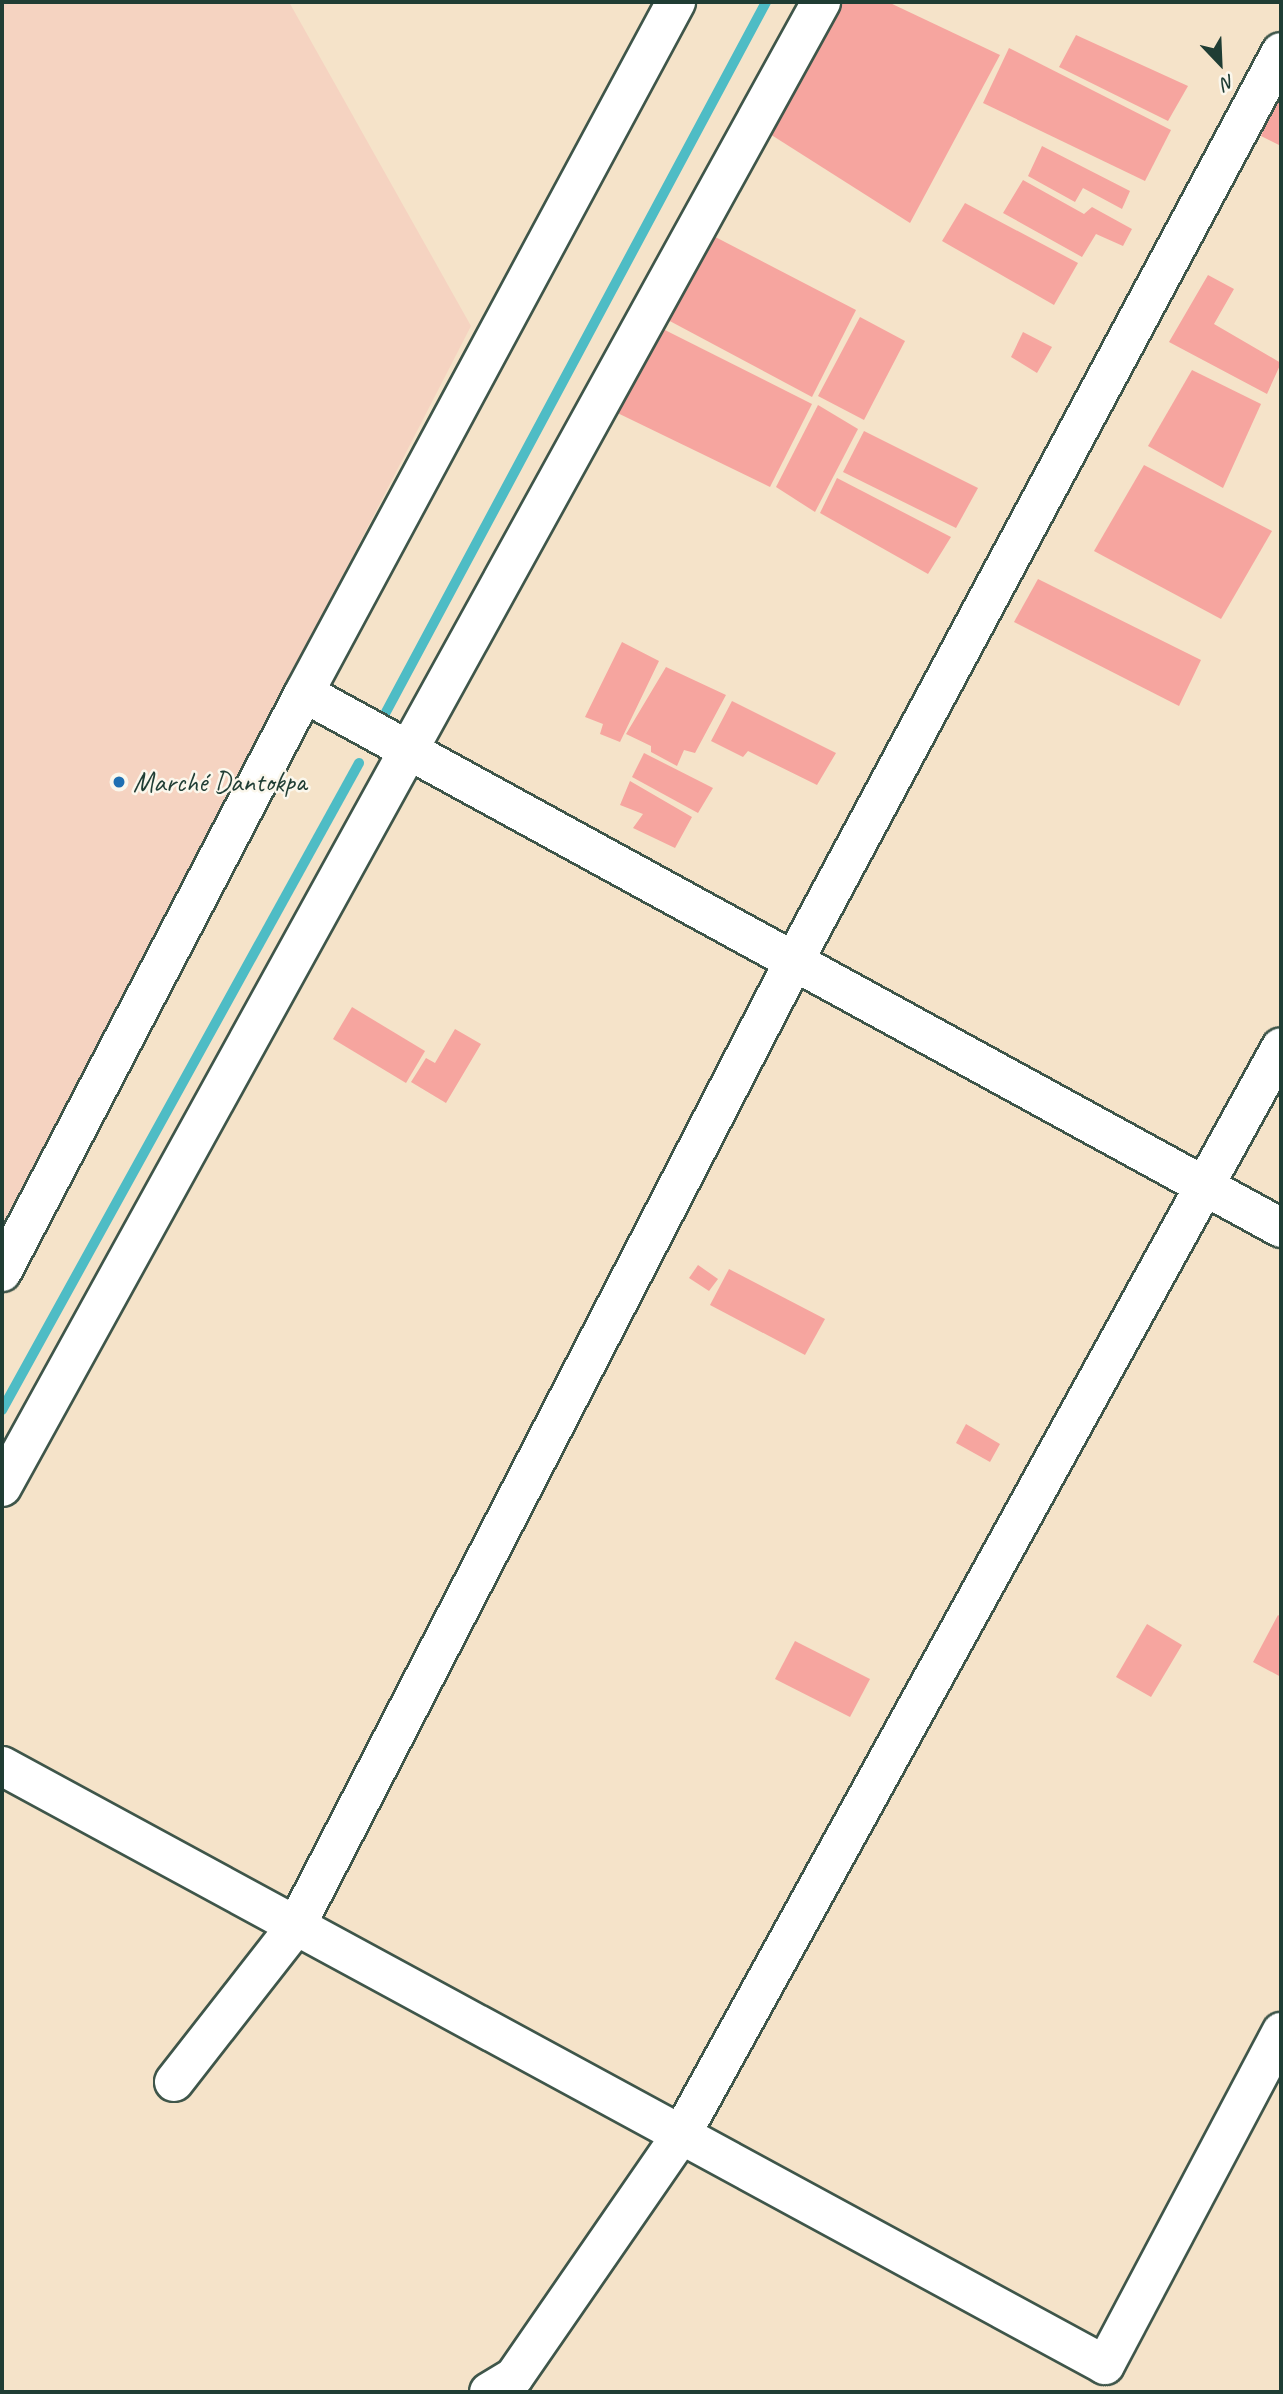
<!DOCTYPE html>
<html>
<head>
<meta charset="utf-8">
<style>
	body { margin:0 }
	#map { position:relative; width:1283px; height:2394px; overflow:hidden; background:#f5e3c9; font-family:Caveat,sans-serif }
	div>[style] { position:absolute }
	.built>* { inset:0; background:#f5d3c1 }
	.stream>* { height:10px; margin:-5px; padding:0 5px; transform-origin:5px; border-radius:5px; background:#4ebcc5 }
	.building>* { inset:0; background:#f6a59f }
	.roads { filter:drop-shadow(2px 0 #3f564a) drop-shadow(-2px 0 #3f564a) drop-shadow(0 2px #3f564a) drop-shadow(0 -2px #3f564a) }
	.minor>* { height:38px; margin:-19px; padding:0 19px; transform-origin:19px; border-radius:19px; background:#fff }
	.dots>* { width:19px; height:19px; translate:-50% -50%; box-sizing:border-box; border:4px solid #fbf7ec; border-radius:50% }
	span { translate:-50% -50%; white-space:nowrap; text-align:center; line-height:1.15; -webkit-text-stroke:5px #fbf7ec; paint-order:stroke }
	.poi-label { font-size:28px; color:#1f3d34 }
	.left { translate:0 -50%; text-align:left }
	.frame { position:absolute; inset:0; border:4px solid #1f3d34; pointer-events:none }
	.north { position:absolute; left:1185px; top:28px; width:70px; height:70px; -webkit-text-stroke:5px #fbf7ec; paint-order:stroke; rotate:157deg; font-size:19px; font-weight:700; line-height:28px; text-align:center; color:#1f3d34 }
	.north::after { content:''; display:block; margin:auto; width:24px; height:32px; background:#1f3d34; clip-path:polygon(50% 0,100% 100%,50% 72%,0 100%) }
</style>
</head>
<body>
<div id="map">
	<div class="built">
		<i style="clip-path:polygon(2px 2px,289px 2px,471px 326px,2px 1239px)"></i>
	</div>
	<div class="stream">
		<i style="left:386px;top:712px;width:805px;rotate:-61.84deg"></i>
		<i style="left:2px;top:1410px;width:739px;rotate:-61.11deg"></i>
	</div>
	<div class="building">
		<i style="clip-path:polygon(821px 2px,888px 2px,1000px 55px,910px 223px,754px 124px)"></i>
		<i style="clip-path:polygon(1076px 35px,1188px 86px,1168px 121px,1059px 67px)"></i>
		<i style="clip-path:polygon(1009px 48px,1171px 130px,1145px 181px,983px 103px)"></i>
		<i style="clip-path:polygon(1281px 87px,1281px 146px,1261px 136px)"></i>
		<i style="clip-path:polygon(1042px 146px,1130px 191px,1122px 209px,1083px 188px,1075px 202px,1028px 176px)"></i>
		<i style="clip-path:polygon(1023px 180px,1084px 214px,1092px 207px,1132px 229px,1123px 246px,1096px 234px,1082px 257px,1003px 213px)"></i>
		<i style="clip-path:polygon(965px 203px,1078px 263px,1054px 305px,942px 241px)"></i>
		<i style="clip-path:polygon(698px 228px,856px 310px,812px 397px,651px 311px)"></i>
		<i style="clip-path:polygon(1208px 275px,1234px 289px,1214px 324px,1281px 363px,1267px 394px,1169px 342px)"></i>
		<i style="clip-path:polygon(860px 317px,905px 341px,864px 420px,818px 396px)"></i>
		<i style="clip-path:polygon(647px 321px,812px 404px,770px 487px,601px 405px)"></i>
		<i style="clip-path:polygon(1023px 332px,1052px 347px,1037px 373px,1011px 357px)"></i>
		<i style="clip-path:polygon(1192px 370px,1261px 404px,1223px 488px,1148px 446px)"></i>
		<i style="clip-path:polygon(818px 405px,858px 429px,815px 512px,776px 487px)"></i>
		<i style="clip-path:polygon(864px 431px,978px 488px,956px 528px,843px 472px)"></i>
		<i style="clip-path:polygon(1144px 465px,1272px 531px,1221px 619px,1094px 551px)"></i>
		<i style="clip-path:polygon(837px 478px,951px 537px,928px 574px,820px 513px)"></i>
		<i style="clip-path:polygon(1038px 579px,1201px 660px,1179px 706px,1014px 622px)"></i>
		<i style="clip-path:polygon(622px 642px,659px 661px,620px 742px,600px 734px,603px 724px,585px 717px)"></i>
		<i style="clip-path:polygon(666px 667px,726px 695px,695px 753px,684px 750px,677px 766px,651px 752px,651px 746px,626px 734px)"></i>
		<i style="clip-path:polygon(732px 701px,836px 753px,817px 785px,748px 751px,743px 757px,711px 741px)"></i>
		<i style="clip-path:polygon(644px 753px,713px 788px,698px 813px,632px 777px)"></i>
		<i style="clip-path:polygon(630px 781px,692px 817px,675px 848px,633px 828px,643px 814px,620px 805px)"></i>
		<i style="clip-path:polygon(352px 1007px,425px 1051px,406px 1083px,333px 1039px)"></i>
		<i style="clip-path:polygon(455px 1029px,481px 1044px,446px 1103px,411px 1082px,426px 1058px,435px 1063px)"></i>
		<i style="clip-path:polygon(698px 1265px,718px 1279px,709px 1291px,689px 1278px)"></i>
		<i style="clip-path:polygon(729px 1269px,825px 1319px,805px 1355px,710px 1305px)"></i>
		<i style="clip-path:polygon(966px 1424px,1000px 1444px,990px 1462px,956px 1443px)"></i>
		<i style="clip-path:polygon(1278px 1615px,1281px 1617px,1281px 1677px,1253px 1662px)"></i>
		<i style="clip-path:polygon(1147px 1624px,1182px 1645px,1151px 1697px,1116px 1677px)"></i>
		<i style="clip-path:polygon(795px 1641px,870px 1679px,850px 1717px,775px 1679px)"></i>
	</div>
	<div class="roads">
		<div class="minor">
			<i style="left:304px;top:693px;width:1114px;rotate:28.7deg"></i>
			<i style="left:2px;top:1272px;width:653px;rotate:-62.45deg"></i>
			<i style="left:304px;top:693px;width:785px;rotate:-61.7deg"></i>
			<i style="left:2px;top:1487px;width:1696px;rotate:-61.12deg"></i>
			<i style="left:2px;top:1766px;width:1255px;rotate:28.5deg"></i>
			<i style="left:1105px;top:2365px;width:377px;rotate:-62.1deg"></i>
			<i style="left:174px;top:2082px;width:198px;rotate:-52deg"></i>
			<i style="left:296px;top:1926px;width:1086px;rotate:-62.7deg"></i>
			<i style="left:794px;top:961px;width:1031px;rotate:-61.82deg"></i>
			<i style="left:489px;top:2392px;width:29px;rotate:-31deg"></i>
			<i style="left:514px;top:2377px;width:294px;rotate:-55.4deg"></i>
			<i style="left:681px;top:2135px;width:1242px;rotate:-61.12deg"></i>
		</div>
	</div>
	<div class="dots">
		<i style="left:119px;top:782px;background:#1f6fb2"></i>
	</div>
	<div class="poi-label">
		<span class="left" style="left:133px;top:782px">Marché Dantokpa</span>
	</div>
	<div class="frame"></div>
	<div class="north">N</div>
</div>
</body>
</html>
